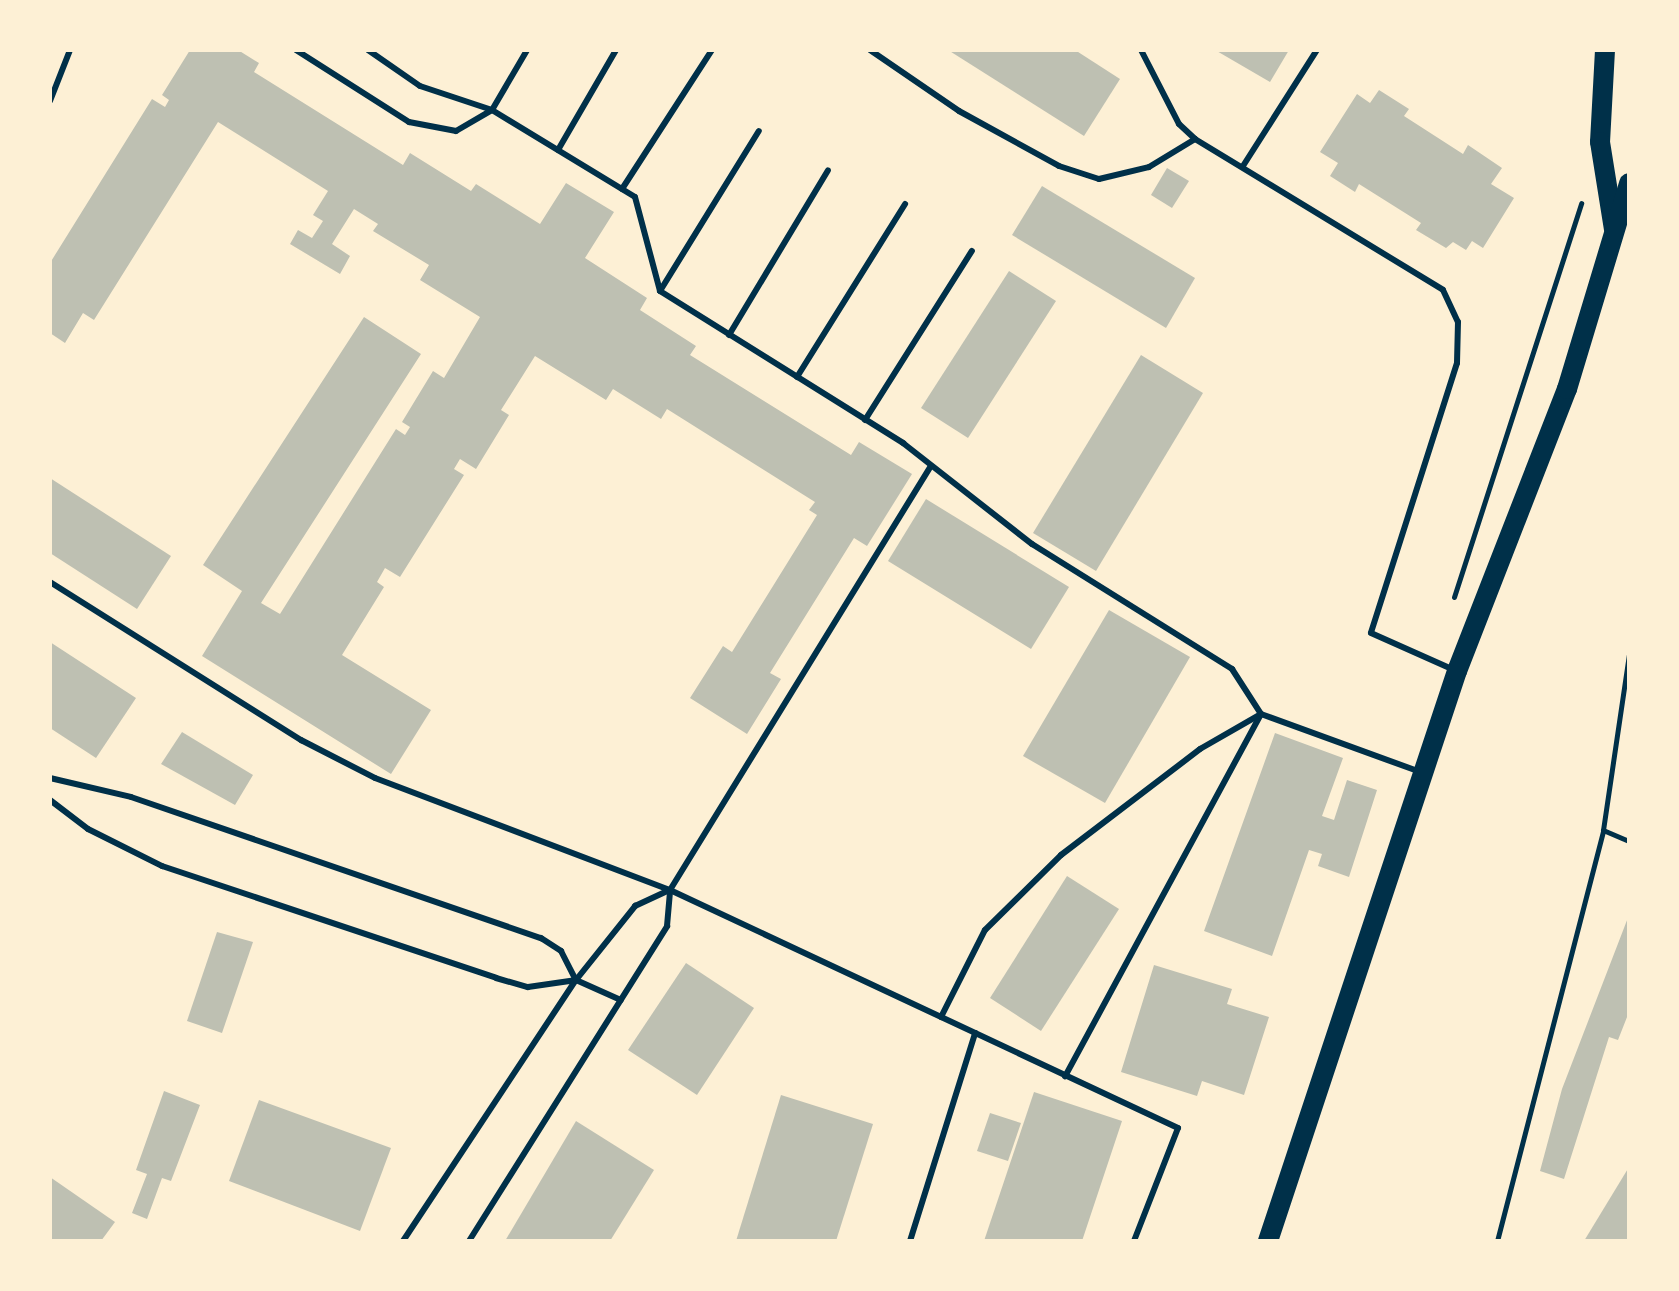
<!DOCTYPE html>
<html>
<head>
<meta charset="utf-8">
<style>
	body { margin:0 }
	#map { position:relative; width:1679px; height:1291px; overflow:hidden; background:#fdf0d5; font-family:"PT Sans",sans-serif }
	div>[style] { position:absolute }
	.building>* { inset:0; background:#bec0b2 }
	.path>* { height:5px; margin:-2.5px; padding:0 2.5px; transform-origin:2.5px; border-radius:2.5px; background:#003049 }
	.service>* { height:6px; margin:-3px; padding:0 3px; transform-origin:3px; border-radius:3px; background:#003049 }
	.primary>* { height:20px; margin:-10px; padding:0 10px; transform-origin:10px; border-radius:10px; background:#003049 }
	span { translate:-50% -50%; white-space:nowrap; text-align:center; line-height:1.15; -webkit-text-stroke:6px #fdf0d5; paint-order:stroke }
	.frame { position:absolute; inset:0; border:52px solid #fdf0d5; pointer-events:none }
</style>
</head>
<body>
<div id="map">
	<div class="building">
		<i style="clip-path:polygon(190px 50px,238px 50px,259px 63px,254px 72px,403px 165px,410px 153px,471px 191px,476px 184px,540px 224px,566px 183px,614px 212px,585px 258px,647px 298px,640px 310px,696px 346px,690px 355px,851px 455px,859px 442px,912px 474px,867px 546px,854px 538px,770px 673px,781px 679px,747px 734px,690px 698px,723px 646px,732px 652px,817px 515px,809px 510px,815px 502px,667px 409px,661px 419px,613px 389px,606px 400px,535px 356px,501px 410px,509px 415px,476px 469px,460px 459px,454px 469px,464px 475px,400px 577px,385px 568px,377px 582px,384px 587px,342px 655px,431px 710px,391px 774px,202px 656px,242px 591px,203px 565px,364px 317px,421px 354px,261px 603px,280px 614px,396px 429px,405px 435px,410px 427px,402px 422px,433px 371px,444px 378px,480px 317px,420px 280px,429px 265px,373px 231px,378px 224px,354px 209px,332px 244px,350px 256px,340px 274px,290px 244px,298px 230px,312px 238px,323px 221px,313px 215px,328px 191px,218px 122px,94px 320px,83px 313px,65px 343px,50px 333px,50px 263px,152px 99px,165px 107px,169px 100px,162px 95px)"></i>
		<i style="clip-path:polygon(948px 50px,1075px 50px,1120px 79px,1084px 136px)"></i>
		<i style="clip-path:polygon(1215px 50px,1289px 50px,1270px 82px)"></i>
		<i style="clip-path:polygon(1379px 90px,1409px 109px,1404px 116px,1463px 154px,1468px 145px,1502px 168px,1491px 184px,1514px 198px,1483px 248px,1472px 241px,1466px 250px,1453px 242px,1446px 248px,1416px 230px,1421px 223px,1359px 184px,1355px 192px,1330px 176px,1338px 163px,1320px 152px,1357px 94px,1370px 103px)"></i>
		<i style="clip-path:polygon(1167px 168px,1189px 181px,1172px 208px,1151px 195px)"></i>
		<i style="clip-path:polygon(1042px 186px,1195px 278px,1166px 328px,1012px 235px)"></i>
		<i style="clip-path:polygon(1009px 271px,1056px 301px,968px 438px,921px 408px)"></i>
		<i style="clip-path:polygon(1141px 355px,1203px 393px,1096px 571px,1033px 533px)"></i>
		<i style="clip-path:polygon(50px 478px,171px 556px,137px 609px,50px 553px)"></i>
		<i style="clip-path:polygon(926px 499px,1069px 587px,1031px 649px,888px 561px)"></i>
		<i style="clip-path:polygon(1109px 610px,1190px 657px,1105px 803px,1023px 756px)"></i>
		<i style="clip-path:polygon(50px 642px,136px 698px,96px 758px,50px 728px)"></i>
		<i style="clip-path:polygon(182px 732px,253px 775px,235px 805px,161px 764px)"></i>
		<i style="clip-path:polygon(1275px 733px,1343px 758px,1322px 816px,1334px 820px,1347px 780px,1377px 790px,1349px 877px,1318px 866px,1322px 854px,1309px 850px,1272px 956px,1204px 931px)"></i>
		<i style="clip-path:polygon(1067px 876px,1119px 909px,1041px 1031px,990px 998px)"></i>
		<i style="clip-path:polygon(1629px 915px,1629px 1012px,1618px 1040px,1609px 1037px,1564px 1179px,1540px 1171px,1562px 1089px)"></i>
		<i style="clip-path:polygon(217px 932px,253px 942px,222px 1033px,187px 1021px)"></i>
		<i style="clip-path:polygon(686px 963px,754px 1008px,697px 1095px,628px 1050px)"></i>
		<i style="clip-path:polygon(1154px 965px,1232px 989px,1227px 1004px,1269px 1017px,1244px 1095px,1202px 1081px,1197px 1096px,1121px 1072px)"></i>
		<i style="clip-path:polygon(164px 1091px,200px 1105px,171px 1181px,162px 1178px,147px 1219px,132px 1213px,147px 1174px,136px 1170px)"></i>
		<i style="clip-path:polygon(1034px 1092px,1122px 1121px,1082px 1241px,984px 1241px)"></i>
		<i style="clip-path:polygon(781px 1095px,873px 1124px,836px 1241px,736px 1241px)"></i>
		<i style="clip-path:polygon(259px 1100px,391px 1148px,360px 1231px,229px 1181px)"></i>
		<i style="clip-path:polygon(990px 1113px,1021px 1123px,1008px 1161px,977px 1151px)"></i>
		<i style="clip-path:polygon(576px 1121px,654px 1170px,610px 1241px,505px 1241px)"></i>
		<i style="clip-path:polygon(1629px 1167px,1629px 1241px,1584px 1241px)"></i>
		<i style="clip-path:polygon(50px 1177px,115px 1222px,101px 1241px,50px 1241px)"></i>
	</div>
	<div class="path">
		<i style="left:1454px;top:597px;width:414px;rotate:-72.1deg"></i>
		<i style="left:1629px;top:654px;width:178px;rotate:98.4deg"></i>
		<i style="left:1603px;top:830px;width:28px;rotate:23deg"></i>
		<i style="left:1497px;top:1241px;width:424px;rotate:-75.5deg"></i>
	</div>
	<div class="service">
		<i style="left:296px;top:50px;width:134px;rotate:32.5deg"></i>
		<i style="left:409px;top:122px;width:48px;rotate:10.8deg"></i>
		<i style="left:456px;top:131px;width:42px;rotate:-30.3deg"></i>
		<i style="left:492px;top:110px;width:167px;rotate:31.3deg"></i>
		<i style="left:635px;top:197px;width:97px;rotate:75.1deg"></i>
		<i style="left:660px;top:291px;width:287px;rotate:32deg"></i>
		<i style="left:903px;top:443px;width:164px;rotate:38.1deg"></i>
		<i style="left:1032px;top:544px;width:236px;rotate:32deg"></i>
		<i style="left:1232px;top:669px;width:54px;rotate:57.2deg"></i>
		<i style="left:1261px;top:714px;width:412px;rotate:118.4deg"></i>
		<i style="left:368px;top:50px;width:63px;rotate:34.7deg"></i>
		<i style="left:420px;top:86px;width:76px;rotate:18.4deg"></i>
		<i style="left:492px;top:110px;width:69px;rotate:-59.7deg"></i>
		<i style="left:870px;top:50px;width:108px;rotate:34.4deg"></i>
		<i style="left:959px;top:111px;width:114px;rotate:28.8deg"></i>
		<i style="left:1059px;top:166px;width:42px;rotate:18deg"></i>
		<i style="left:1099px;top:179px;width:51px;rotate:-13.5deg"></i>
		<i style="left:1149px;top:167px;width:54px;rotate:-31.3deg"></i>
		<i style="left:1195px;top:139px;width:290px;rotate:31.3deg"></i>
		<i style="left:1443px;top:290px;width:35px;rotate:65deg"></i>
		<i style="left:1458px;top:322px;width:41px;rotate:91.4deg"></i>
		<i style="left:1457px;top:363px;width:283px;rotate:107.7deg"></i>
		<i style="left:1371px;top:633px;width:91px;rotate:24deg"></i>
		<i style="left:1141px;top:50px;width:83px;rotate:62.8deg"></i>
		<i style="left:1179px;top:124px;width:22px;rotate:43deg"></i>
		<i style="left:50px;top:101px;width:55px;rotate:-68.6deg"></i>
		<i style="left:558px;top:150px;width:116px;rotate:-59.9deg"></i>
		<i style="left:1243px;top:166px;width:138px;rotate:-57.5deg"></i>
		<i style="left:622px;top:189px;width:166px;rotate:-57.1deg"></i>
		<i style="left:660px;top:291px;width:188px;rotate:-58.3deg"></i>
		<i style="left:729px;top:335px;width:192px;rotate:-59deg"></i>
		<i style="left:797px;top:377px;width:204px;rotate:-58deg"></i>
		<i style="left:865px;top:420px;width:200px;rotate:-57.7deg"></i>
		<i style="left:50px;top:582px;width:297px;rotate:32.2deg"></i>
		<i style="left:301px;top:740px;width:83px;rotate:27.2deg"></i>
		<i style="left:375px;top:778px;width:316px;rotate:20.8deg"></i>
		<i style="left:670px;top:890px;width:561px;rotate:25.1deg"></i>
		<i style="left:1178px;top:1128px;width:121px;rotate:111.3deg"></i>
		<i style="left:50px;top:778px;width:83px;rotate:13.2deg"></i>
		<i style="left:131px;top:797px;width:434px;rotate:19deg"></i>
		<i style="left:541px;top:938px;width:24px;rotate:33deg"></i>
		<i style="left:561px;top:951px;width:33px;rotate:63deg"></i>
		<i style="left:50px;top:800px;width:48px;rotate:37.3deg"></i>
		<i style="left:88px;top:829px;width:83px;rotate:26.6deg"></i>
		<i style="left:162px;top:866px;width:352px;rotate:18.5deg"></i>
		<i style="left:496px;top:978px;width:33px;rotate:16deg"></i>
		<i style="left:528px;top:987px;width:49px;rotate:-8.3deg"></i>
		<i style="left:576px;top:980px;width:49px;rotate:24deg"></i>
		<i style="left:941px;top:1017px;width:97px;rotate:-63.2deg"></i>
		<i style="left:985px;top:930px;width:107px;rotate:-44.6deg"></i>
		<i style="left:1061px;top:855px;width:175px;rotate:-37.3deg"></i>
		<i style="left:1200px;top:749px;width:70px;rotate:-29.8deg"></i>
		<i style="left:1261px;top:714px;width:169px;rotate:20deg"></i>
		<i style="left:403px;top:1241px;width:313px;rotate:-56.5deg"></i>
		<i style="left:576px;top:980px;width:95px;rotate:-51.4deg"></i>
		<i style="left:635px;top:906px;width:38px;rotate:-25deg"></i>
		<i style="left:469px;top:1241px;width:372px;rotate:-57.8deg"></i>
		<i style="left:667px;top:926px;width:36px;rotate:-85deg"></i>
		<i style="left:670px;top:890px;width:498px;rotate:-58.4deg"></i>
		<i style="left:910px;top:1241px;width:218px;rotate:-72.6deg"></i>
	</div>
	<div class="primary">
		<i style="left:1605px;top:50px;width:92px;rotate:93.1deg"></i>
		<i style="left:1600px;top:142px;width:88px;rotate:80.9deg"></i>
		<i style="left:1268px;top:1241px;width:601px;rotate:-71.66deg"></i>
		<i style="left:1457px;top:671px;width:303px;rotate:-68.7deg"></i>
		<i style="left:1567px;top:389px;width:215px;rotate:-73.2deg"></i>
	</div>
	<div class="frame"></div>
</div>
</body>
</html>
